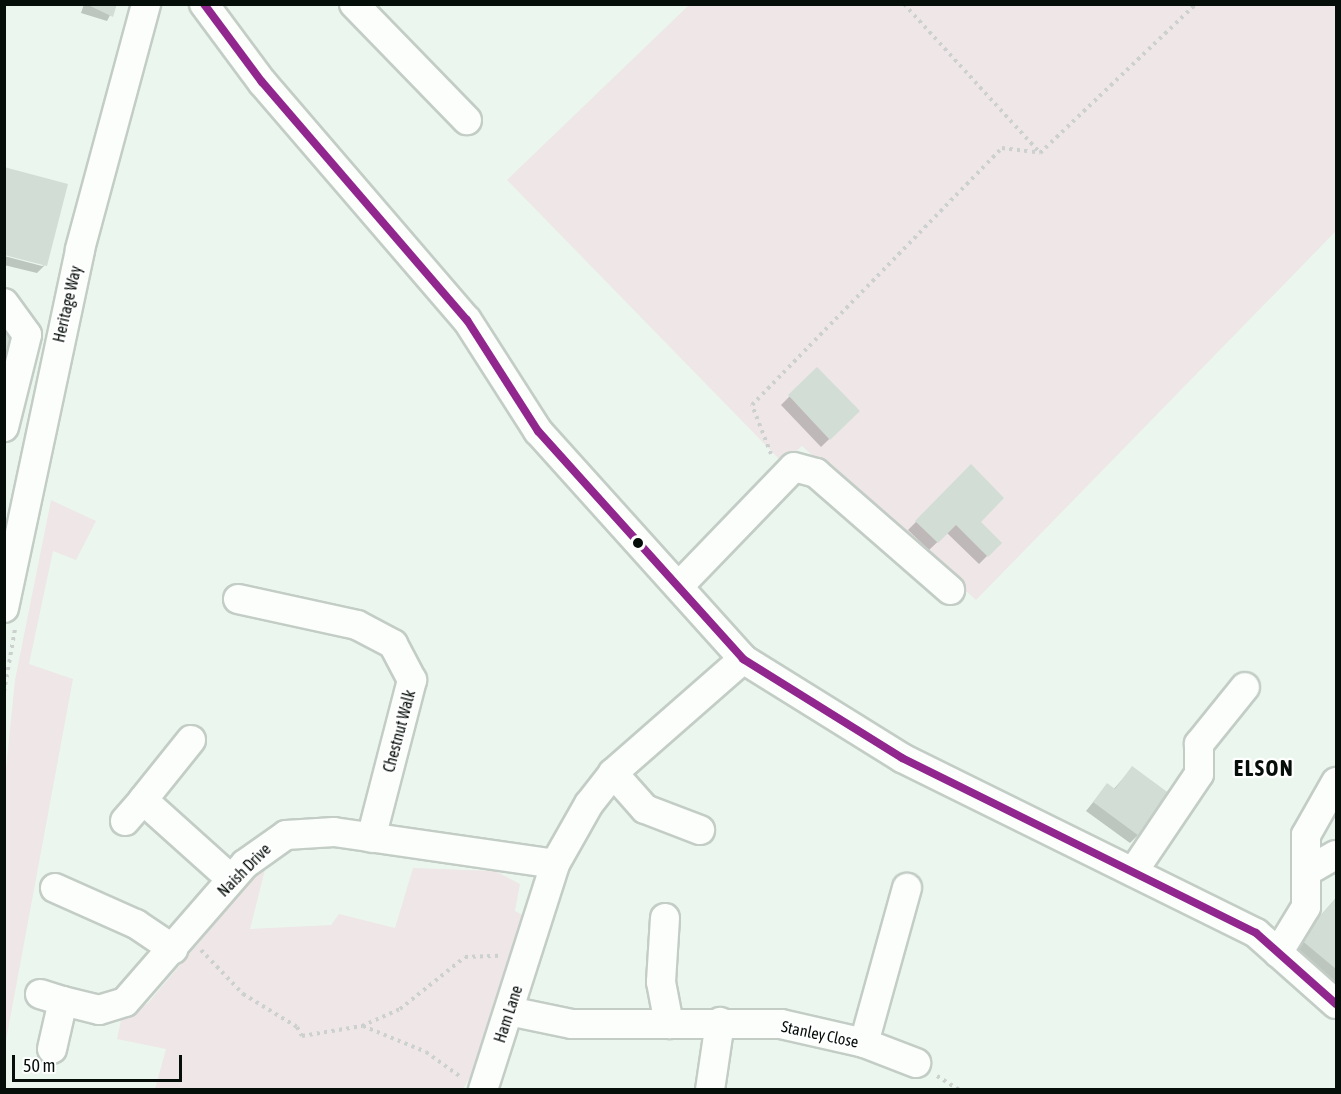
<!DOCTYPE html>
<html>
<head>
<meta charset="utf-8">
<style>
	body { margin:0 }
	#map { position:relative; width:1341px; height:1094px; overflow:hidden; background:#ebf7ee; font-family:"Asap Condensed",sans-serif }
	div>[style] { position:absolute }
	.green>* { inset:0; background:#eee6e7 }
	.shadow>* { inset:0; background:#0003 }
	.building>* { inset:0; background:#d1ddd5 }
	.path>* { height:4px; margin-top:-2px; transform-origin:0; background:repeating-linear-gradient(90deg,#ccd0ce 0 3px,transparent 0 7.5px) }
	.roads { filter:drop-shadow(2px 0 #c3cdc6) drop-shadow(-2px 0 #c3cdc6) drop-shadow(0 2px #c3cdc6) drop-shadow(0 -2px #c3cdc6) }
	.minor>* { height:28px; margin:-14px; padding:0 14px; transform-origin:14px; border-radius:14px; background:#fcfefc }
	.bus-1>* { height:8px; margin:-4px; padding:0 4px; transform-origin:4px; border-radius:4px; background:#91268e }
	.dots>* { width:16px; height:16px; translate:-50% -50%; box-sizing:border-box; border:3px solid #fff; border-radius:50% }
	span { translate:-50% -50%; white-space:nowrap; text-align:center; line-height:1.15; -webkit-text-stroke:4.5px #fff; paint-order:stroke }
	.street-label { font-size:16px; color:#060e09 }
	.district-label { font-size:22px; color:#060e09; font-weight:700; letter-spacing:1.5px }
	.frame { position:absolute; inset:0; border:6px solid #060e09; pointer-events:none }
	.scale { position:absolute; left:12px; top:1055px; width:170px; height:27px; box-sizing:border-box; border:3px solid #060e09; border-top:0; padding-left:8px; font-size:18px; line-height:21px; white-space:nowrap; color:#060e09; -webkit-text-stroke:4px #fff; paint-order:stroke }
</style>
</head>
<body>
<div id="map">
	<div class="green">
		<i style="clip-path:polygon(689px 5px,1336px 5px,1336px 231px,976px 600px,802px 446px,783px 463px,507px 180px)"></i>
		<i style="clip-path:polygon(51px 500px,96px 521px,76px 560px,53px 551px,29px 664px,73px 679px,5px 1046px,5px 779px,15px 680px)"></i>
		<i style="clip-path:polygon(267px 862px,250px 929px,331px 925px,339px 914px,395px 928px,413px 868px,495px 871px,520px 884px,515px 911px,528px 918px,479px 1062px,463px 1089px,155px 1089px,166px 1049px,117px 1039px,121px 1020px,148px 1003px)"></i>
	</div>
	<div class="shadow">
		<i style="clip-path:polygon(84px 4px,116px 4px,107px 21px,81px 13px)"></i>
		<i style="clip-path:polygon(4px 256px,42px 266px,45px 265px,37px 273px,4px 265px)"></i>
		<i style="clip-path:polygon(817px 369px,858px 411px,821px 447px,781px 405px)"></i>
		<i style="clip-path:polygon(971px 467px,978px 522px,1000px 543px,979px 564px,947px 533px,929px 550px,908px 530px)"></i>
		<i style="clip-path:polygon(1132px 768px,1138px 835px,1130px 843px,1086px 811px,1107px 785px,1113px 790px)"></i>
		<i style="clip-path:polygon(1335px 899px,1336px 900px,1336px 983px,1293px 947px)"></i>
	</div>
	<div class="building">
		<i style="clip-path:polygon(86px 4px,117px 4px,113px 17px)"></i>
		<i style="clip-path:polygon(4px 167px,68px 184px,47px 266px,4px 255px)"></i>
		<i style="clip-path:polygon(4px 328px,20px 334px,4px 375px)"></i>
		<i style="clip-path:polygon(817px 367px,860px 411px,830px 440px,788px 395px)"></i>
		<i style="clip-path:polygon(971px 464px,1004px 498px,981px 522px,1002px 543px,988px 557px,956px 525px,938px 543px,915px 521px)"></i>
		<i style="clip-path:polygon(1132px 766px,1170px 794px,1139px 836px,1093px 802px,1107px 783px,1115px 789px)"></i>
		<i style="clip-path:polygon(1336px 898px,1336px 969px,1300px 939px)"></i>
	</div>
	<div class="path">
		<i style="left:904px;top:4px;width:202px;rotate:47.6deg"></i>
		<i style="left:1040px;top:153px;width:216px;rotate:-43.7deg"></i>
		<i style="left:771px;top:454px;width:53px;rotate:-111.2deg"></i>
		<i style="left:752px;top:405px;width:359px;rotate:-45.8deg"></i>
		<i style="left:1002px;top:148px;width:38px;rotate:7deg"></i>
		<i style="left:4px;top:692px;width:64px;rotate:-80.1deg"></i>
		<i style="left:201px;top:950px;width:61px;rotate:46.3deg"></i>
		<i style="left:243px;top:994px;width:63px;rotate:31.4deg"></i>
		<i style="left:297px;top:1027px;width:10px;rotate:61deg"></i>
		<i style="left:302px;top:1036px;width:61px;rotate:-9.5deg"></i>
		<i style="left:362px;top:1026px;width:42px;rotate:-24.1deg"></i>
		<i style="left:400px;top:1009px;width:83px;rotate:-38.7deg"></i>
		<i style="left:465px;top:957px;width:34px;rotate:-2deg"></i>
		<i style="left:363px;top:1026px;width:68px;rotate:22.4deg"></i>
		<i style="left:426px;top:1052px;width:44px;rotate:35.8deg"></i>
		<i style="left:937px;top:1076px;width:26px;rotate:32deg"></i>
	</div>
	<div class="roads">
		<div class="minor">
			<i style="left:204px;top:4px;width:97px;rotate:53.4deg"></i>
			<i style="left:262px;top:82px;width:314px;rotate:49.3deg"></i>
			<i style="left:467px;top:320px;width:132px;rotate:57.4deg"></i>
			<i style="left:538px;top:431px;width:307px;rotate:48deg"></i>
			<i style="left:743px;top:659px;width:187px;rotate:31.9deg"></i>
			<i style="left:902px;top:758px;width:395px;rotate:26.3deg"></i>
			<i style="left:1256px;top:933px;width:107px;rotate:41.6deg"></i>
			<i style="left:354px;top:4px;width:162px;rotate:45.8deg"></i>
			<i style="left:4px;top:303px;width:39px;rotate:54deg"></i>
			<i style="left:27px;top:335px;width:95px;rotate:104deg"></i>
			<i style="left:679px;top:586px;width:165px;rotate:-46deg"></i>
			<i style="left:794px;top:467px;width:23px;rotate:15deg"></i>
			<i style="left:816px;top:473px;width:178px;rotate:41.1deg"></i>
			<i style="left:238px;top:599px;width:122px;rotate:12.3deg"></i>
			<i style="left:357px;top:625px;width:41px;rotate:27.8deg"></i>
			<i style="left:393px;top:644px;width:41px;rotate:62.2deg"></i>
			<i style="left:412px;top:680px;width:163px;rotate:104.5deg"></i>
			<i style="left:4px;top:608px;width:367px;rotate:-78deg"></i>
			<i style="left:80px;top:249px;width:254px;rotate:-74.9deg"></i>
			<i style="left:191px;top:740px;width:77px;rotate:128.7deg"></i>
			<i style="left:143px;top:800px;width:118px;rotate:41.9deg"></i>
			<i style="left:613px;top:773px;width:48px;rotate:48.4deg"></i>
			<i style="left:645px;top:809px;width:59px;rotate:20.9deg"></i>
			<i style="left:125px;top:821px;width:28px;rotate:-49deg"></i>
			<i style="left:1133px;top:872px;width:118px;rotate:-56deg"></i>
			<i style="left:1199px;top:774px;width:30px;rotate:-90deg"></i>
			<i style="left:1199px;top:744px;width:73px;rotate:-51.1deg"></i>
			<i style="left:1306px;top:872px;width:34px;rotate:-30deg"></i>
			<i style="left:55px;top:888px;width:89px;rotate:24deg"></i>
			<i style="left:136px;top:924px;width:45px;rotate:34deg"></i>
			<i style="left:665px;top:918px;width:64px;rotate:93.6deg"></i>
			<i style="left:661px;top:982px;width:43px;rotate:79.2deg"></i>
			<i style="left:1278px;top:953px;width:54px;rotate:-58.7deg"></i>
			<i style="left:1306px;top:907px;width:72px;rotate:-90deg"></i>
			<i style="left:1306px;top:835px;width:61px;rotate:-60.5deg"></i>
			<i style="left:40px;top:994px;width:24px;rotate:17deg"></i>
			<i style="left:509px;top:1011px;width:64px;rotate:11.7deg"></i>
			<i style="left:572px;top:1024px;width:209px"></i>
			<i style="left:781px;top:1024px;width:85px;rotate:12.9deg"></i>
			<i style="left:864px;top:1043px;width:56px;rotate:21deg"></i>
			<i style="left:864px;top:1043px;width:161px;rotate:-74.5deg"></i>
			<i style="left:52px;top:1049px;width:49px;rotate:-77.1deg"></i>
			<i style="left:63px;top:1001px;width:37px;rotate:14deg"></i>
			<i style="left:99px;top:1010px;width:27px;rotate:-17deg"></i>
			<i style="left:125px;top:1002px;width:183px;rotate:-49deg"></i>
			<i style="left:245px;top:864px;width:50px;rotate:-35.3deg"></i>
			<i style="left:286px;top:835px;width:48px;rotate:-3.6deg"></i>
			<i style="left:334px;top:832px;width:223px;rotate:8.2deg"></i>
			<i style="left:483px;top:1090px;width:237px;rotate:-72.3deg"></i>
			<i style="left:555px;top:864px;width:69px;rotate:-60.5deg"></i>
			<i style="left:589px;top:804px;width:39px;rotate:-52deg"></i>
			<i style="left:613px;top:773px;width:173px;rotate:-41.2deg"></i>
			<i style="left:710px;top:1090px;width:69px;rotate:-81.6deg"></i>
		</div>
	</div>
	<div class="bus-1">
		<i style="left:204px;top:4px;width:97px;rotate:53.4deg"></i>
		<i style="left:262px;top:82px;width:314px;rotate:49.3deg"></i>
		<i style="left:467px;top:320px;width:132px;rotate:57.4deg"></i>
		<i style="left:538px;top:431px;width:307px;rotate:48deg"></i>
		<i style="left:743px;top:659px;width:187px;rotate:31.9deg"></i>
		<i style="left:902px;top:758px;width:395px;rotate:26.3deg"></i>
		<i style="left:1256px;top:933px;width:107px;rotate:41.6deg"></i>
	</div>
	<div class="dots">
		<i style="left:638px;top:543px;background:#060e09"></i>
	</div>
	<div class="street-label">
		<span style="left:67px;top:304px;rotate:-77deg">Heritage Way</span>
		<span style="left:399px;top:731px;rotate:-75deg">Chestnut Walk</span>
		<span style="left:244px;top:870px;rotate:-45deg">Naish Drive</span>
		<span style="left:508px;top:1014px;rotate:-72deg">Ham Lane</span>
		<span style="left:820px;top:1034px;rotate:12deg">Stanley Close</span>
	</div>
	<div class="district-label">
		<span style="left:1264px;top:769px">ELSON</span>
	</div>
	<div class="frame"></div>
	<div class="scale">50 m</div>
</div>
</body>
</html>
